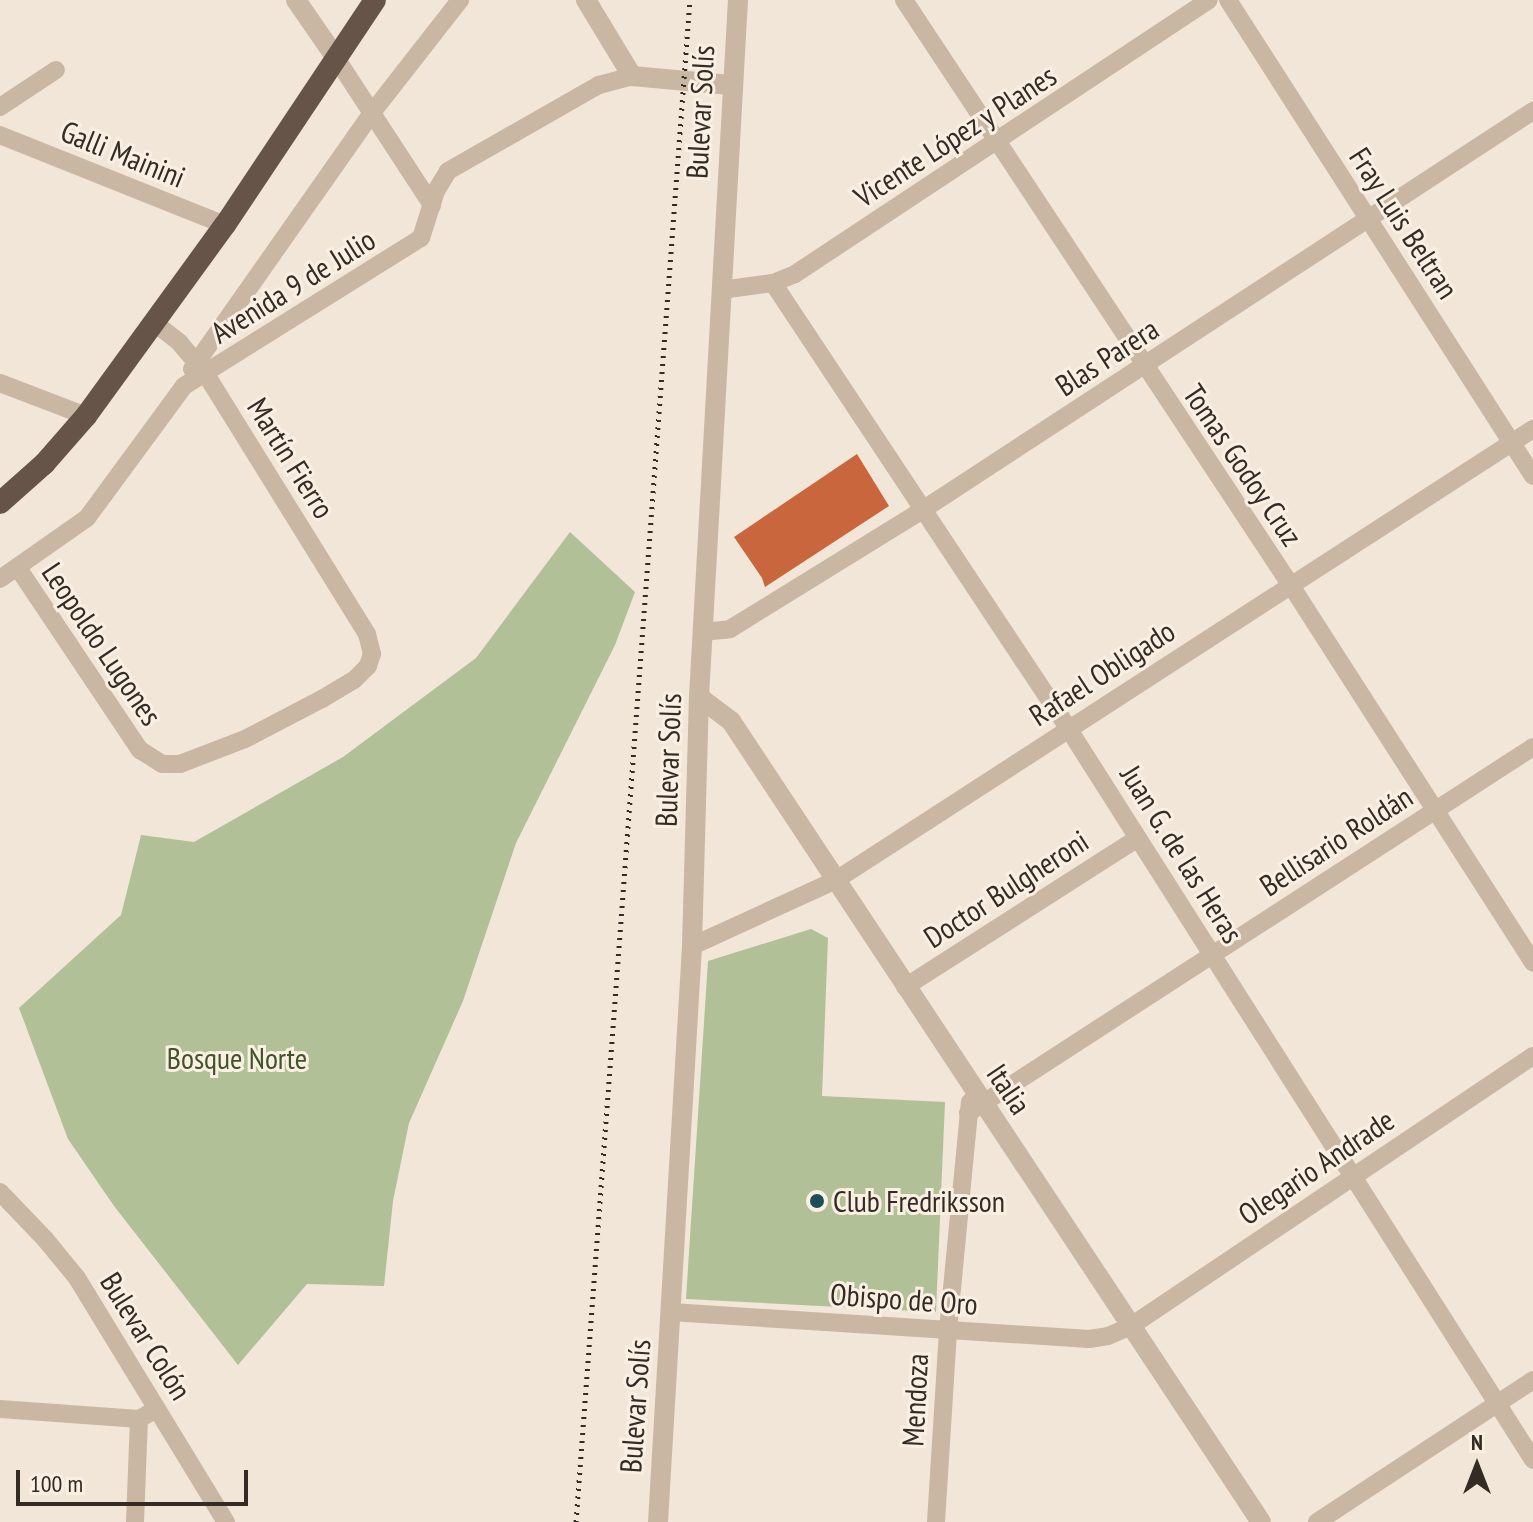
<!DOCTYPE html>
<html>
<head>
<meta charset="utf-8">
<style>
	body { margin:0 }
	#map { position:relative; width:1533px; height:1522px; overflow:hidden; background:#f1e6d7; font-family:"PT Sans Narrow",sans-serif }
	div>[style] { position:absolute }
	.green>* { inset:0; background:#b1c097 }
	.building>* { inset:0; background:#c9663e }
	.minor>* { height:18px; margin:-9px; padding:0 9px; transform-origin:9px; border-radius:9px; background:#c9b6a3 }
	.tertiary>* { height:20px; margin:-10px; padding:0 10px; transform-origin:10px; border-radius:10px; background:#c9b6a3 }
	.trunk>* { height:22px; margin:-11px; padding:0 11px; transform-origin:11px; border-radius:11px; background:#665449 }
	.rail>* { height:5px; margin-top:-2.5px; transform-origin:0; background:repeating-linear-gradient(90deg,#342b25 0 2px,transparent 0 8px) }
	.dots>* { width:22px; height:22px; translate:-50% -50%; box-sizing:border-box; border:4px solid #f9f0e3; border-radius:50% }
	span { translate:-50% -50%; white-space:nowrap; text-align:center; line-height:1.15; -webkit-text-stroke:6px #f9f0e3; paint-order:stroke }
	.street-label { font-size:30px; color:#342b25 }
	.park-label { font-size:30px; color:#415329 }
	.poi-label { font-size:30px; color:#342b25 }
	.left { translate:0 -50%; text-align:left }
	.north { position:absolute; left:1437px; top:1426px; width:80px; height:80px; -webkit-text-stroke:6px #f9f0e3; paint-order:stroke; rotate:0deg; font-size:22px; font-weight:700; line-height:32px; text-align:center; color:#342b25 }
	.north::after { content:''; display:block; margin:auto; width:28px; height:36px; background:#342b25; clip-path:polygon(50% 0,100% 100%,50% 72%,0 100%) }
	.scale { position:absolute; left:16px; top:1470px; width:232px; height:36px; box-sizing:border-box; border:4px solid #342b25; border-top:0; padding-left:10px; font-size:24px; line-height:28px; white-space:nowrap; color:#342b25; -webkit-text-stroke:6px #f9f0e3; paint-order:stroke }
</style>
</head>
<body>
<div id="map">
	<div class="green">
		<i style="clip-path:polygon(570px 532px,635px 592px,615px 645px,516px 843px,463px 1001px,409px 1123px,393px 1201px,384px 1286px,307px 1284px,238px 1365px,114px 1206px,68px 1139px,19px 1008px,121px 915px,141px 835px,194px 842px,343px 757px,476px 658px)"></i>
		<i style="clip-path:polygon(811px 929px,828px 938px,822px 1096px,945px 1102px,936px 1312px,686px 1299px,708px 961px)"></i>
	</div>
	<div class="building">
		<i style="clip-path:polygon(857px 454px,889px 506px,765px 587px,762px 578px,734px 537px)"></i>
	</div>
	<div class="minor">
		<i style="left:904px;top:0;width:700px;rotate:56.54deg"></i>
		<i style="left:1290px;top:584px;width:450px;rotate:57.3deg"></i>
		<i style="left:1228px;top:0;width:565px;rotate:57.35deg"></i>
		<i style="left:336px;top:58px;width:176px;rotate:56.9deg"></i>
		<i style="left:0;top:107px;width:67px;rotate:-33.5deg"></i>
		<i style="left:0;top:135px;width:242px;rotate:21.8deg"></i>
		<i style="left:773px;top:283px;width:534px;rotate:56.46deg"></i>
		<i style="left:1068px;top:728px;width:867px;rotate:57.57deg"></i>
		<i style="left:721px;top:290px;width:52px;rotate:-7.7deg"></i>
		<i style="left:773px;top:283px;width:24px;rotate:-22deg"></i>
		<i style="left:795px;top:274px;width:496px;rotate:-33.5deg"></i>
		<i style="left:192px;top:369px;width:312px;rotate:-54.9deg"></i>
		<i style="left:371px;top:114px;width:145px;rotate:-52deg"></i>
		<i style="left:0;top:383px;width:92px;rotate:21deg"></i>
		<i style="left:18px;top:568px;width:219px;rotate:56.2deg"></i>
		<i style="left:140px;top:750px;width:26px;rotate:32deg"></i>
		<i style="left:162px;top:764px;width:18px"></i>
		<i style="left:180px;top:764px;width:70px;rotate:-21deg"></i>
		<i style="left:245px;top:739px;width:87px;rotate:-27.5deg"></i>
		<i style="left:322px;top:699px;width:37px;rotate:-31deg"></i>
		<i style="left:354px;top:680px;width:20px;rotate:-45deg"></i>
		<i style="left:368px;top:666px;width:13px;rotate:-72deg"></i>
		<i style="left:372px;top:654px;width:21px;rotate:-104deg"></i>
		<i style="left:367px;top:634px;width:306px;rotate:-121.8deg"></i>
		<i style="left:206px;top:374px;width:42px;rotate:-130.2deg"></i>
		<i style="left:179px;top:342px;width:31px;rotate:-142deg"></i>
		<i style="left:0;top:579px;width:106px;rotate:-35deg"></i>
		<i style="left:87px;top:518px;width:164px;rotate:-53.7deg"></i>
		<i style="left:184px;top:386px;width:279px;rotate:-32deg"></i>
		<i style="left:421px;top:238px;width:49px;rotate:-72.3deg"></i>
		<i style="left:436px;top:191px;width:23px;rotate:-59deg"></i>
		<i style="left:448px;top:171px;width:174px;rotate:-29.7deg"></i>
		<i style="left:599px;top:85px;width:34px;rotate:-15deg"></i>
		<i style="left:703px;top:632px;width:27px;rotate:-6deg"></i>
		<i style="left:730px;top:629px;width:228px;rotate:-31.7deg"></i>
		<i style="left:924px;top:509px;width:728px;rotate:-33.17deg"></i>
		<i style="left:692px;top:946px;width:158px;rotate:-24.6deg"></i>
		<i style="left:836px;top:880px;width:830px;rotate:-32.91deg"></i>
		<i style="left:905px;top:987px;width:274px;rotate:-32.6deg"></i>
		<i style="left:968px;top:1113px;width:673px;rotate:-32.93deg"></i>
		<i style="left:0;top:1192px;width:65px;rotate:46.2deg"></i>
		<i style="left:45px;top:1239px;width:50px;rotate:50.6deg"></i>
		<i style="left:77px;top:1278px;width:286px;rotate:58.6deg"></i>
		<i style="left:671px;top:1312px;width:419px;rotate:3.7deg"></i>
		<i style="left:1089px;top:1339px;width:19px;rotate:-9deg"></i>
		<i style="left:1108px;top:1336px;width:25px;rotate:-23deg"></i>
		<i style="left:1131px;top:1326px;width:484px;rotate:-33.9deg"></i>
		<i style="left:0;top:1409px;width:139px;rotate:4.1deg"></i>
		<i style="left:135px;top:1522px;width:103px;rotate:-87.8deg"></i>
		<i style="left:139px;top:1419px;width:10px;rotate:-29deg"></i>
		<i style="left:936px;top:1522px;width:192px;rotate:-86.4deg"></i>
		<i style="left:948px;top:1330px;width:229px;rotate:-84.5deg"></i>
		<i style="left:1317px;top:1522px;width:258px;rotate:-33.3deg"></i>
	</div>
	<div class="tertiary">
		<i style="left:296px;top:0;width:70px;rotate:55.4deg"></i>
		<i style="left:586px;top:0;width:89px;rotate:58.8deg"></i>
		<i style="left:632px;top:76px;width:99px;rotate:5.2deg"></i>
		<i style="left:699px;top:697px;width:40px;rotate:37deg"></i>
		<i style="left:731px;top:721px;width:960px;rotate:56.51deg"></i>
		<i style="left:658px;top:1522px;width:577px;rotate:-86.62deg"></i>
		<i style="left:692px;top:946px;width:249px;rotate:-88.4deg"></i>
		<i style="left:699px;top:697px;width:698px;rotate:-86.8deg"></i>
	</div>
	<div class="trunk">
		<i style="left:0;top:503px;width:59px;rotate:-41.6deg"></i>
		<i style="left:44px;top:464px;width:64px;rotate:-48.8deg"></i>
		<i style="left:86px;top:416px;width:236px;rotate:-54deg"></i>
		<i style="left:225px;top:225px;width:270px;rotate:-56.3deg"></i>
	</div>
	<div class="rail">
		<i style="left:576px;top:1522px;width:1526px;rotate:-85.72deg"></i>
	</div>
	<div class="dots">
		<i style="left:817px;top:1201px;background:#1a5056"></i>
	</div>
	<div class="street-label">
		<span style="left:700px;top:112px;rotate:-87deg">Bulevar Solís</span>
		<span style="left:955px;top:136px;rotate:-33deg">Vicente López y Planes</span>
		<span style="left:123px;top:154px;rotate:22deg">Galli Mainini</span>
		<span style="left:1404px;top:223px;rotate:57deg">Fray Luis Beltran</span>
		<span style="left:293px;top:286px;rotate:-32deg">Avenida 9 de Julio</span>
		<span style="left:1107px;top:357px;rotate:-33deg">Blas Parera</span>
		<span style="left:291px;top:458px;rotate:58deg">Martín Fierro</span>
		<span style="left:1243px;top:465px;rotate:56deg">Tomas Godoy Cruz</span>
		<span style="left:102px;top:644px;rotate:56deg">Leopoldo Lugones</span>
		<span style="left:1102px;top:673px;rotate:-33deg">Rafael Obligado</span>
		<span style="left:668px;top:760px;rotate:-88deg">Bulevar Solís</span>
		<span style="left:1336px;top:841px;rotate:-33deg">Bellisario Roldán</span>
		<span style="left:1182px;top:854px;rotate:58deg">Juan G. de las Heras</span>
		<span style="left:1006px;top:889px;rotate:-33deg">Doctor Bulgheroni</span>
		<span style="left:1009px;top:1089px;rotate:56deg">Italia</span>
		<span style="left:1316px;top:1167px;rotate:-34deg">Olegario Andrade</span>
		<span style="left:904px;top:1299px;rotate:4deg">Obispo de Oro</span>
		<span style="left:146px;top:1336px;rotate:58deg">Bulevar Colón</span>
		<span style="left:915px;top:1400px;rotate:-87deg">Mendoza</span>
		<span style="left:635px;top:1406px;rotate:-86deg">Bulevar Solís</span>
	</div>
	<div class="park-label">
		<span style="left:237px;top:1058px">Bosque Norte</span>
	</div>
	<div class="poi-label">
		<span class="left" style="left:833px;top:1201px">Club Fredriksson</span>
	</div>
	<div class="north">N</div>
	<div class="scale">100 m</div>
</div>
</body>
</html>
